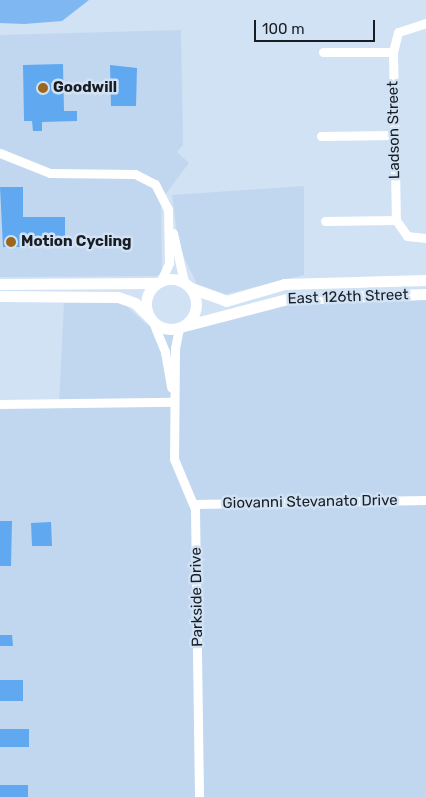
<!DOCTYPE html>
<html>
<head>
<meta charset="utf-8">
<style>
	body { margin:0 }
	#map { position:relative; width:426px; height:797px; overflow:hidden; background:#d1e2f4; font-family:Rubik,sans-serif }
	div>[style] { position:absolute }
	.built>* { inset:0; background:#c1d7ef }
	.water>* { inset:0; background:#7eb7f2 }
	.building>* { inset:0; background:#60a9f1 }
	.minor>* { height:9px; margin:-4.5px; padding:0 4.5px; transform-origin:4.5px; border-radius:4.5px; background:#fff }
	.major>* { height:11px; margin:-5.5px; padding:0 5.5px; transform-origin:5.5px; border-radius:5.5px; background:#fff }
	.major>.ring { margin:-5.5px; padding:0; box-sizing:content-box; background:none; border:11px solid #fff; border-radius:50% }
	.dots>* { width:14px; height:14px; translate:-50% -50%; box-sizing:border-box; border:2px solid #d1e2f4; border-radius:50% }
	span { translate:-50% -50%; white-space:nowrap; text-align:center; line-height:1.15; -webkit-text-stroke:5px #d1e2f4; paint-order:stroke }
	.poi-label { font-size:15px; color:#171d23; font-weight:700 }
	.left { translate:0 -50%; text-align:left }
	.street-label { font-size:15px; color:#171d23 }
	.scale { position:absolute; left:254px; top:20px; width:121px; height:22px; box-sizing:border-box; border:2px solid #171d23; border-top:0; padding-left:6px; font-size:15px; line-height:18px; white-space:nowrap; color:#171d23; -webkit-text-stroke:4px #d1e2f4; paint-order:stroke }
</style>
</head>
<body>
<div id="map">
	<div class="built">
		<i style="clip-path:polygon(181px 30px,183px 145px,177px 152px,189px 163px,161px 200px,162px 272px,157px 276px,0 277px,0 35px)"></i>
		<i style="clip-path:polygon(304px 186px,304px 275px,226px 294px,197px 284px,179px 247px,172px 195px)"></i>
		<i style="clip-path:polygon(426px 299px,426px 797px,0 797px,0 408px,59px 405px,64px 303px,123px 303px,146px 324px,170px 335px,275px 306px)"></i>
	</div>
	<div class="water">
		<i style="clip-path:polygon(0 0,89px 0,62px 21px,24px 24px,0 23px)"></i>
	</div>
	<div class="building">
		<i style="clip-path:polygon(63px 64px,64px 111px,77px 111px,77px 121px,42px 122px,42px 131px,33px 131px,32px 121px,24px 121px,23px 65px)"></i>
		<i style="clip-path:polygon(110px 65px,137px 68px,136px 106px,111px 106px)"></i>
		<i style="clip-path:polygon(0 187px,23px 187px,23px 217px,65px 217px,65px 247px,3px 247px)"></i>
		<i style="clip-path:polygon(0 521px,12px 521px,11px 566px,0 566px)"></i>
		<i style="clip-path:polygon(51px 522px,52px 546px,32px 546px,31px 523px)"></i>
		<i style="clip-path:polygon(0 635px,12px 635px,13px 646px,0 646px)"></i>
		<i style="clip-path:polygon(0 680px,23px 680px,23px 701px,0 701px)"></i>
		<i style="clip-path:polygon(0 729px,29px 729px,29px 747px,0 747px)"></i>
		<i style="clip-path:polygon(0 785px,28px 785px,28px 797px,0 797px)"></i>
	</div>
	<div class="minor">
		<i style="left:426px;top:23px;width:29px;rotate:162deg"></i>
		<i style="left:398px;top:32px;width:21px;rotate:104deg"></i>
		<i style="left:393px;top:52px;width:168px;rotate:89deg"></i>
		<i style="left:396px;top:220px;width:19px;rotate:55deg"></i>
		<i style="left:407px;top:236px;width:19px;rotate:6deg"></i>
		<i style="left:323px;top:52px;width:70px"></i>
		<i style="left:321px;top:136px;width:73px;rotate:-0.8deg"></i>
		<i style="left:0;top:153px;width:54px;rotate:21.8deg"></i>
		<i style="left:50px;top:173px;width:85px;rotate:0.7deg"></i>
		<i style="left:135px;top:174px;width:22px;rotate:27deg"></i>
		<i style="left:155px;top:184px;width:28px;rotate:63deg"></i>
		<i style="left:168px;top:209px;width:54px;rotate:88.9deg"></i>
		<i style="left:169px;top:263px;width:20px;rotate:114deg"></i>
		<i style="left:325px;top:221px;width:71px;rotate:-0.8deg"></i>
		<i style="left:173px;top:233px;width:50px;rotate:77.3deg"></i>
		<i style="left:153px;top:322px;width:32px;rotate:68deg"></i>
		<i style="left:165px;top:352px;width:36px;rotate:80deg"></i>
		<i style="left:179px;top:328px;width:20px;rotate:101deg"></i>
		<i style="left:175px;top:348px;width:111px;rotate:90.5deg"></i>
		<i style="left:174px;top:459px;width:54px;rotate:67.2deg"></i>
		<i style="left:195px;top:509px;width:288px;rotate:89.2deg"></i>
		<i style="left:0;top:404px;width:174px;rotate:-0.7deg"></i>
		<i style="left:194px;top:504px;width:232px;rotate:-1deg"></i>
	</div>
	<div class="major">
		<i class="ring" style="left:146px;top:279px;width:39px;height:39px"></i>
		<i style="left:0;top:284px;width:157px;rotate:-0.4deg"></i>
		<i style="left:191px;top:288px;width:37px;rotate:20deg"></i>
		<i style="left:226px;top:301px;width:60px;rotate:-16.3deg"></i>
		<i style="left:284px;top:284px;width:142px;rotate:-1.6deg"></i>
		<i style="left:0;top:296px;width:118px;rotate:0.5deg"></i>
		<i style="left:118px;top:297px;width:18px;rotate:19deg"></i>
		<i style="left:135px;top:303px;width:20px;rotate:45deg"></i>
		<i style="left:184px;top:326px;width:106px;rotate:-14.7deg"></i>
		<i style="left:287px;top:299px;width:139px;rotate:-2.1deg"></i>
	</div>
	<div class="dots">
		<i style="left:43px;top:88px;background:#9b661e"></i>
		<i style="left:11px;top:242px;background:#9b661e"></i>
	</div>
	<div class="poi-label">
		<span class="left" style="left:53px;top:88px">Goodwill</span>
		<span class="left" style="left:21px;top:242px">Motion Cycling</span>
	</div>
	<div class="street-label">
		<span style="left:394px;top:130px;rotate:-91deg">Ladson Street</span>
		<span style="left:348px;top:297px;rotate:-2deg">East 126th Street</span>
		<span style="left:310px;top:502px;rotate:-1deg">Giovanni Stevanato Drive</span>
		<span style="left:197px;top:597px;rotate:-91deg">Parkside Drive</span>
	</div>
	<div class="scale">100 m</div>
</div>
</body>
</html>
